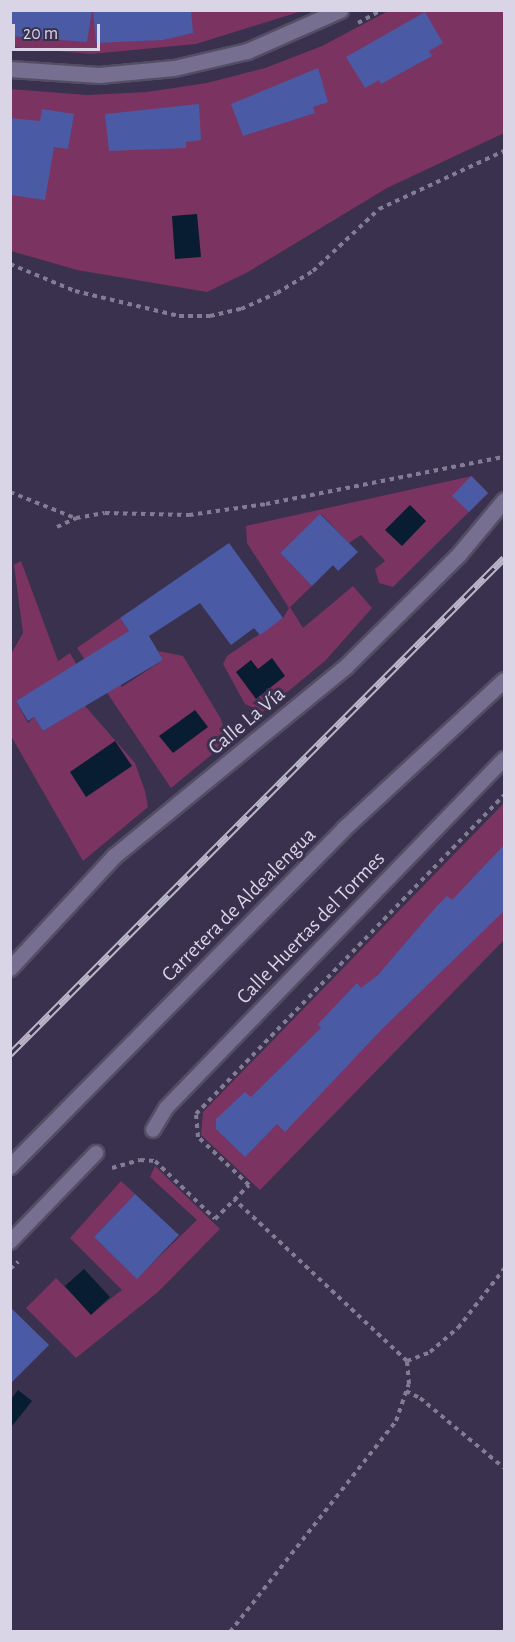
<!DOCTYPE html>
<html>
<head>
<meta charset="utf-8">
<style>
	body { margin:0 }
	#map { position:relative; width:515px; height:1642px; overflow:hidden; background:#39314e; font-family:"Alegreya Sans",sans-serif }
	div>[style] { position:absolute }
	.green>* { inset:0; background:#7b3362 }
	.water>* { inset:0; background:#081d31 }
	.building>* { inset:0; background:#4b5aa4 }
	.path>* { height:4px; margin-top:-2px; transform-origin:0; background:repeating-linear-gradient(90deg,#837c94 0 4.5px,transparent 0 9px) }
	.roads { filter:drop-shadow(2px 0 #544e65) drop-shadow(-2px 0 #544e65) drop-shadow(0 2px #544e65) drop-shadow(0 -2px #544e65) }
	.lane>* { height:14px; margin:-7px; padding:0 7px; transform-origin:7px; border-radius:7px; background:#776f8f }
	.street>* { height:15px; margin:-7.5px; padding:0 7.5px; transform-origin:7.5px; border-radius:7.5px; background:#776f8f }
	.secondary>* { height:15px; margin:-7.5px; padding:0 7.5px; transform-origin:7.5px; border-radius:7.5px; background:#776f8f }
	.rail>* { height:7px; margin-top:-3.5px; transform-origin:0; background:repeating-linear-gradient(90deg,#39314e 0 14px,#bab6ca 0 28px); box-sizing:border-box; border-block:2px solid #bab6ca }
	span { translate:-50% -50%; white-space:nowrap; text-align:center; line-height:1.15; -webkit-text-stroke:6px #39314e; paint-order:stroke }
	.street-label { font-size:21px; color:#d9d5e7 }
	.frame { position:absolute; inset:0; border:12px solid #d9d5e7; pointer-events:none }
	.scale { position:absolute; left:12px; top:24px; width:88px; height:27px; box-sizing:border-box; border:3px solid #d9d5e7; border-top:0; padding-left:8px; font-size:18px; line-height:21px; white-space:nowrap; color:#d9d5e7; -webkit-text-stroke:4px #39314e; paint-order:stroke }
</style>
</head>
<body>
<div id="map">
	<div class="green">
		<i style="clip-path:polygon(11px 11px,302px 11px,196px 44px,91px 54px,11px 47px)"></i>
		<i style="clip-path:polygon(388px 11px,504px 11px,504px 133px,387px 188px,248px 272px,207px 292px,77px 270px,11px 251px,10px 89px,87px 95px,147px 92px,207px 83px,265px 68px,322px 46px)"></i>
		<i style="clip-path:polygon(472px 476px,488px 493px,393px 587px,379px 583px,375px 569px,385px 561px,361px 535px,349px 543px,321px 514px,280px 553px,312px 586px,290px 607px,303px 628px,353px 586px,372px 608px,325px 661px,263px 712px,245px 704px,223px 664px,227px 656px,283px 618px,289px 608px,247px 543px,246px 526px)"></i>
		<i style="clip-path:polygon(21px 561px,58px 661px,70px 653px,77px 665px,16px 701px,28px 723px,34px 717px,43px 731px,85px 706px,135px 763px,145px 791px,148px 807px,83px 861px,11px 736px,11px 654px,23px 633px,14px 565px)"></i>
		<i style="clip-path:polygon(120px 618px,129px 631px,99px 652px,122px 687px,163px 660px,158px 651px,183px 656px,221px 719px,227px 742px,171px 788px,77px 648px)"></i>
		<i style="clip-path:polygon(504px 803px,504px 940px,260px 1190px,201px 1135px,203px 1112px)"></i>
		<i style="clip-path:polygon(155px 1166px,220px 1229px,158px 1292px,76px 1358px,26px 1308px,56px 1278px,91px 1314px,122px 1290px,70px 1238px,121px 1181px,135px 1194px,94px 1237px,137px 1278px,197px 1220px,150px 1177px)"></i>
	</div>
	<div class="water">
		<i style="clip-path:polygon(197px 214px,201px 257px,175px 259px,172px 216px)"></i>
		<i style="clip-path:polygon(410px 505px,426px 521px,402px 546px,385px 530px)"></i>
		<i style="clip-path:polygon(272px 658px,285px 676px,256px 699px,236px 672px,251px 660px,258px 669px)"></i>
		<i style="clip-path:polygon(195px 710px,208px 727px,173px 753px,159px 736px)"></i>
		<i style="clip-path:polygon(115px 741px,132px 766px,86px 797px,70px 772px)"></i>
		<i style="clip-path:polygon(84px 1269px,110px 1297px,91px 1315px,65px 1286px)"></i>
		<i style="clip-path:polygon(18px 1390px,32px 1401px,12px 1426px,11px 1399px)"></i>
	</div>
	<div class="building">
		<i style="clip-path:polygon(10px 10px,92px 10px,87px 42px,10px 36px)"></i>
		<i style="clip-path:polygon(93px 10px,191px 10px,193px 33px,163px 40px,96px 43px)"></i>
		<i style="clip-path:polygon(425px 12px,443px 43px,429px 51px,432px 56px,381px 84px,379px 80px,365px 88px,346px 57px)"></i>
		<i style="clip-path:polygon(318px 68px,328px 102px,313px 107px,315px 113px,243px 136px,231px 104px)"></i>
		<i style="clip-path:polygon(199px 104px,201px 140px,186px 142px,186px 148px,109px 151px,105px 114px)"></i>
		<i style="clip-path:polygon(42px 109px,74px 114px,68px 149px,54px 147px,45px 200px,10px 195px,10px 118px,40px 121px)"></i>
		<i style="clip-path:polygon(471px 476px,488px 493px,469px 512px,452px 496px)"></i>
		<i style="clip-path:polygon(320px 514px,358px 552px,338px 571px,333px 565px,312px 586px,280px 553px)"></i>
		<i style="clip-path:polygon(229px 543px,283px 618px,260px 635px,254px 628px,231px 645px,200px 603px,149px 636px,163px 660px,43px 731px,34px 717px,28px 721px,16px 701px,129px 631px,120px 618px)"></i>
		<i style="clip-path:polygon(504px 845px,504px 911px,382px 1029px,285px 1132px,277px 1124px,245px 1157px,216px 1129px,216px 1119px,245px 1092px,251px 1097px,321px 1028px,318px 1024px,357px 983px,361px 988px,378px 975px,437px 906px,447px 896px,452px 900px)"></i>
		<i style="clip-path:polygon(135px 1194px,179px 1235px,137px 1279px,94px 1237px)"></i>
		<i style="clip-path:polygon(10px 1307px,49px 1345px,10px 1384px)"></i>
	</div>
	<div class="path">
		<i style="left:358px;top:23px;width:26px;rotate:-29deg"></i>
		<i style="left:10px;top:264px;width:70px;rotate:22.6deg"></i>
		<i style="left:75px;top:291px;width:107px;rotate:13.5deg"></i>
		<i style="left:179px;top:316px;width:31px"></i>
		<i style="left:210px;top:316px;width:32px;rotate:-13deg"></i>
		<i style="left:241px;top:309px;width:39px;rotate:-24deg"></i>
		<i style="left:277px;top:293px;width:42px;rotate:-31.4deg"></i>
		<i style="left:313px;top:271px;width:91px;rotate:-43.2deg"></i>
		<i style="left:379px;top:209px;width:138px;rotate:-24.9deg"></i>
		<i style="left:10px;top:492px;width:70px;rotate:21.8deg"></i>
		<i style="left:57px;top:527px;width:21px;rotate:-25deg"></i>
		<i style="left:76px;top:518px;width:29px;rotate:-10deg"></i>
		<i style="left:105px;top:513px;width:84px;rotate:1.4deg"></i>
		<i style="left:189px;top:515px;width:78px;rotate:-8.1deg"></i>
		<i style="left:266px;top:504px;width:243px;rotate:-11.2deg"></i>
		<i style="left:112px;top:1168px;width:29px;rotate:-16deg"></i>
		<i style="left:140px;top:1160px;width:15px;rotate:4deg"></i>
		<i style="left:155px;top:1161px;width:83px;rotate:44deg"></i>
		<i style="left:215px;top:1219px;width:48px;rotate:-45deg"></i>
		<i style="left:249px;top:1185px;width:70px;rotate:-136.7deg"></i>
		<i style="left:198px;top:1137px;width:23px;rotate:-95deg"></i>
		<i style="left:196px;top:1114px;width:443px;rotate:-46deg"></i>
		<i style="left:10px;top:1269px;width:11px;rotate:-41deg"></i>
		<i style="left:407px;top:1361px;width:25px;rotate:-21deg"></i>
		<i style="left:430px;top:1352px;width:37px;rotate:-41deg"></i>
		<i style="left:458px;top:1328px;width:75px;rotate:-52.1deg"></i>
		<i style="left:406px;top:1391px;width:16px;rotate:27deg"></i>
		<i style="left:420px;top:1398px;width:109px;rotate:39.8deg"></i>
		<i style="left:230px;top:1632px;width:268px;rotate:-51.8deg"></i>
		<i style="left:396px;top:1421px;width:39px;rotate:-71deg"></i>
		<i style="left:409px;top:1384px;width:23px;rotate:-95deg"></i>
		<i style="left:407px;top:1361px;width:237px;rotate:-136.9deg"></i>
	</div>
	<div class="roads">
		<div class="lane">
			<i style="left:153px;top:1130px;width:26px;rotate:-59deg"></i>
			<i style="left:166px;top:1108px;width:486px;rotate:-45.9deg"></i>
			<i style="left:10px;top:1242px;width:124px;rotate:-46deg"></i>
		</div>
		<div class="street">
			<i style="left:10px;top:69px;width:89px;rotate:3.9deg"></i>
			<i style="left:99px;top:75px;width:75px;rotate:-5.3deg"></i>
			<i style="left:174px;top:68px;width:75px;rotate:-13.1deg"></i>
			<i style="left:247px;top:51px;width:102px;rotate:-23.8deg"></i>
			<i style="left:10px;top:968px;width:153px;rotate:-47.1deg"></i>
			<i style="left:114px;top:856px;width:301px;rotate:-39.3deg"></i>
			<i style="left:347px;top:665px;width:158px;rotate:-44.7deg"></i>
			<i style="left:459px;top:554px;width:70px;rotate:-50.2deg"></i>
		</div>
		<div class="secondary">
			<i style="left:10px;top:1166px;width:474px;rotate:-45.3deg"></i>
			<i style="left:343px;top:829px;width:219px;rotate:-42.8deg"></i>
		</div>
	</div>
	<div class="rail">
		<i style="left:10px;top:1054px;width:700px;rotate:-45.12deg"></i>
	</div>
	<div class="street-label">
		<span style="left:247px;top:721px;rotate:-40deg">Calle La Vía</span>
		<span style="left:239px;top:905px;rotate:-45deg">Carretera de Aldealengua</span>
		<span style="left:311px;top:928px;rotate:-46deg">Calle Huertas del Tormes</span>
	</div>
	<div class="frame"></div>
	<div class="scale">20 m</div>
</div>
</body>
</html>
